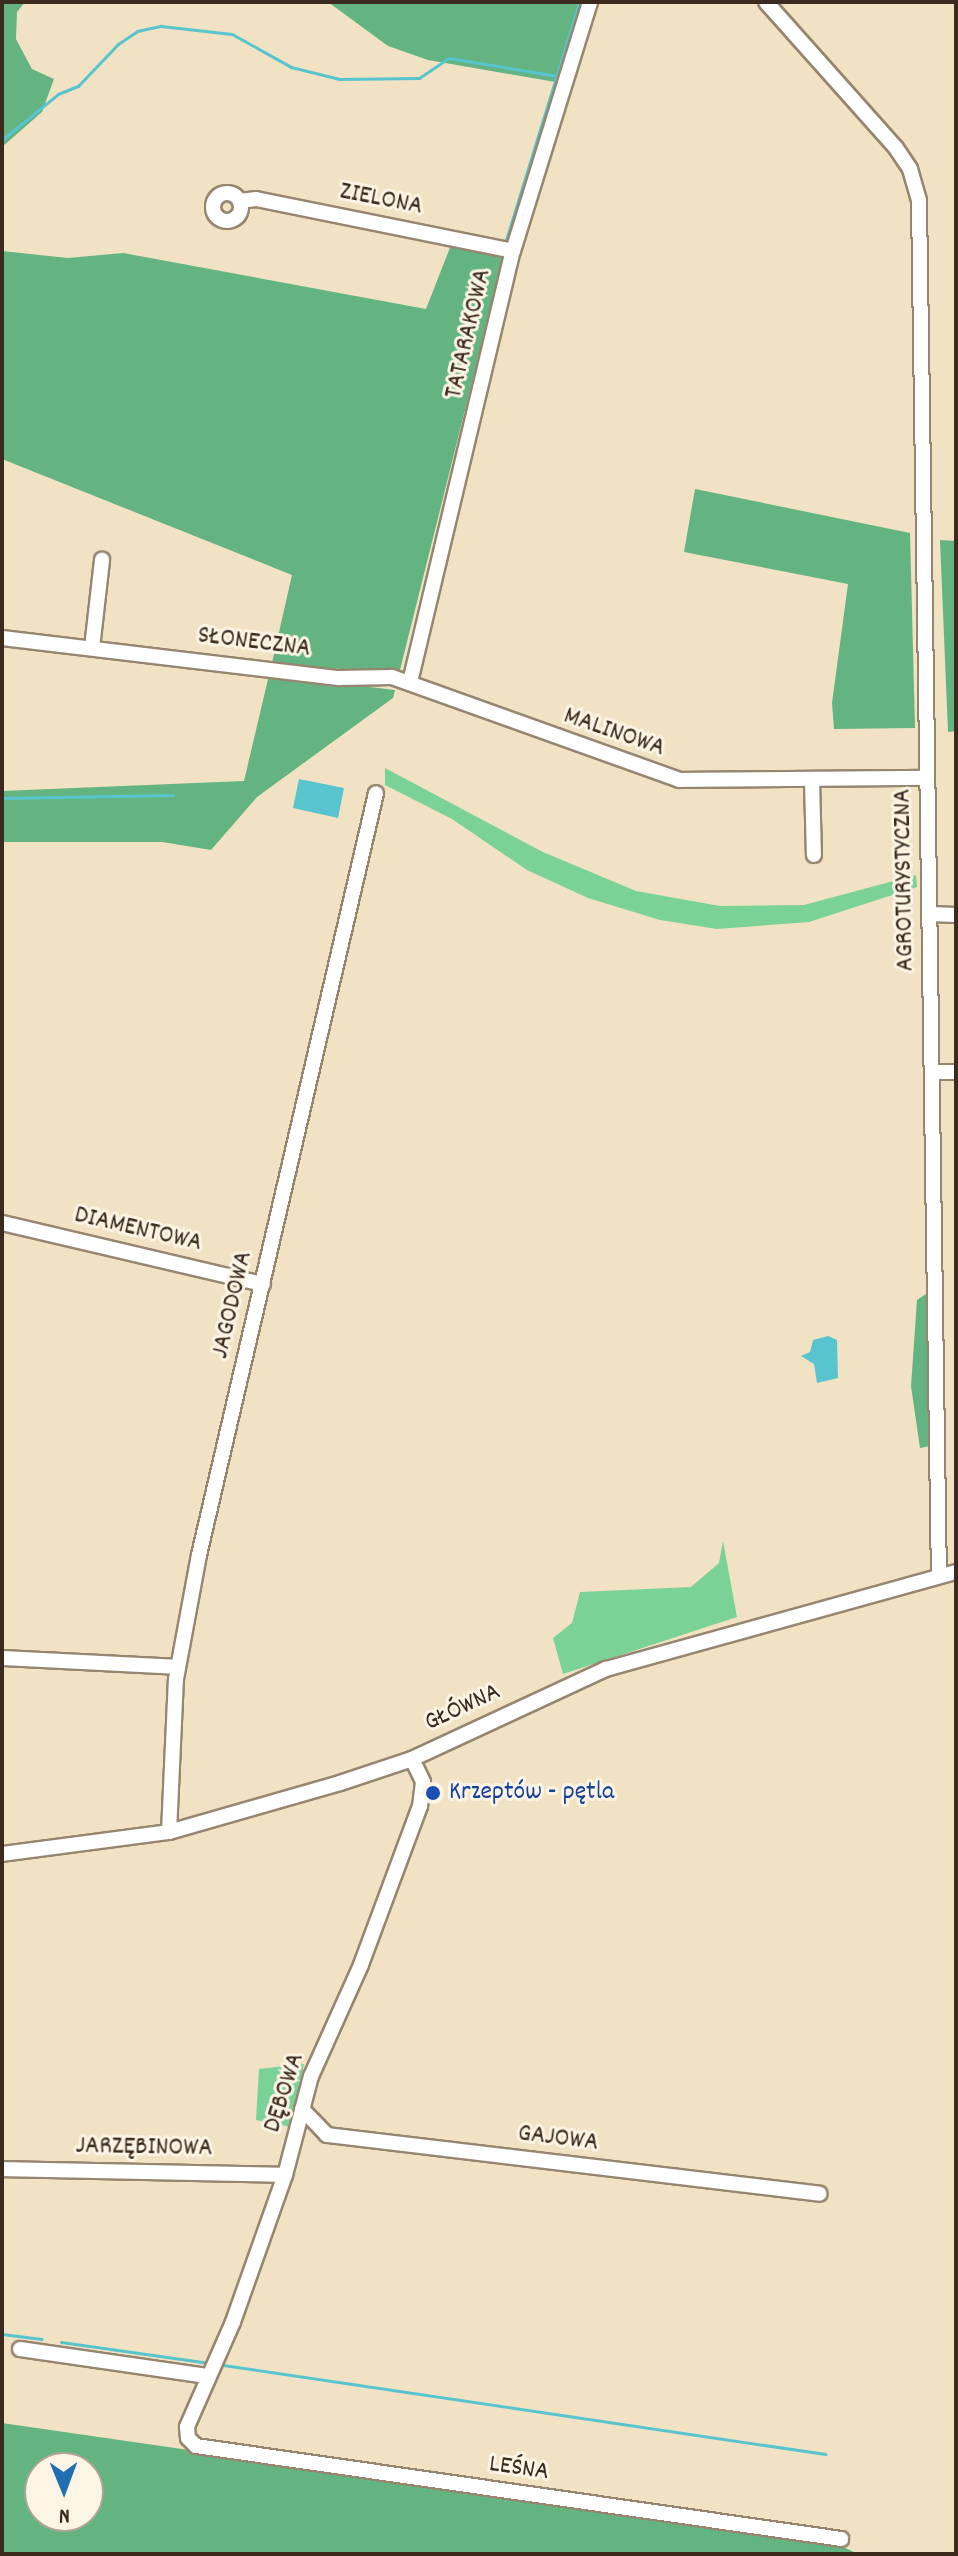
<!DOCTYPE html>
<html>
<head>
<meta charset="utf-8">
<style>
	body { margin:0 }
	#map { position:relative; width:958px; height:2556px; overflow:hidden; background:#f1e2c3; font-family:Dekko,sans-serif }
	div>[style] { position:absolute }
	.green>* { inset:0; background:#7ad297 }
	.forest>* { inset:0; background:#63b480 }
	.water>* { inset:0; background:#57c4ce }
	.stream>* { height:3px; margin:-1.5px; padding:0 1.5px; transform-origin:1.5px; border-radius:1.5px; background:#57c4ce }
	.roads { filter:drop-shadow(2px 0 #968670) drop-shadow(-2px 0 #968670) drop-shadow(0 2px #968670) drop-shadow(0 -2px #968670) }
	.minor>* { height:14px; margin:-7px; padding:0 7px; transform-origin:7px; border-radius:7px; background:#fff }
	.minor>.ring { margin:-7px; padding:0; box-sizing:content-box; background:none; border:14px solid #fff; border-radius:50% }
	.dots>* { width:22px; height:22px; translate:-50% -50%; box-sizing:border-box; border:4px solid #fcf5e5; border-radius:50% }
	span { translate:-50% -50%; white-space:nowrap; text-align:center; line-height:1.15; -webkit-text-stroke:6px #fcf5e5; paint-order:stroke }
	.street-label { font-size:26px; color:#3b2a1e }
	.transit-label { font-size:26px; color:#164399 }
	.left { translate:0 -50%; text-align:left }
	.frame { position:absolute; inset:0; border:4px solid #3b2a1e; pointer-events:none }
	.north { position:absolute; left:24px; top:2452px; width:80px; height:80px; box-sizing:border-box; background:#fcf5e5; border:2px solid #afa495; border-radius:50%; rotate:179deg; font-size:22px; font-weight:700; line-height:32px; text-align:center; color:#3b2a1e }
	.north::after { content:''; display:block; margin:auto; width:28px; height:36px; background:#1f6fb2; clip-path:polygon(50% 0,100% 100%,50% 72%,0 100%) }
</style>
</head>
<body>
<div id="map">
	<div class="green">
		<i style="clip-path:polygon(385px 768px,543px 852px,636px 891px,720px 906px,804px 905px,916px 875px,917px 887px,809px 922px,717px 929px,660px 920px,588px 898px,527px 870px,452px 819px,385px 785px)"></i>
		<i style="clip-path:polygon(723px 1541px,737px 1617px,563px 1674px,553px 1638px,572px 1623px,580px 1592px,691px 1587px,719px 1563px)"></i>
		<i style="clip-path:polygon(304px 2064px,291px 2127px,256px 2120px,259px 2069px)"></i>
	</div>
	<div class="forest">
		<i style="clip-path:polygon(2px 2px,25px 2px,17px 12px,16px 39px,32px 69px,54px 79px,42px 112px,2px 147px)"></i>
		<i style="clip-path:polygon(328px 2px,587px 2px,561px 83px,428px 60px,388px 46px)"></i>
		<i style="clip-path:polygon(451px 245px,503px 258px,399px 674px,272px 663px,292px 575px,2px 459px,2px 251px,68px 258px,123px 253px,426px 309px)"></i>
		<i style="clip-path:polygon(695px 489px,910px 533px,915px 728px,834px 729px,832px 703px,848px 584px,684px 552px)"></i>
		<i style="clip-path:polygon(940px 540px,956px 541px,956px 731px,948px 732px)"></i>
		<i style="clip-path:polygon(269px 675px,395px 690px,393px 698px,257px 797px,211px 850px,162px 842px,2px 842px,2px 791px,244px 781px)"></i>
		<i style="clip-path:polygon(926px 1294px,930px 1446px,920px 1448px,911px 1386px,917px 1300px)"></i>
		<i style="clip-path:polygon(evenodd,2px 2423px,837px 2544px,858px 2554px,2px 2554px,2px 2423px,40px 2468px,88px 2468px,88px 2516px,40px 2516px,40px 2468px)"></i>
	</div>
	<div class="water">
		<i style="clip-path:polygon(299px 779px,344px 788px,338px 818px,293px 808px)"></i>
		<i style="clip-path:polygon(828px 1336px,837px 1340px,838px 1378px,817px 1383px,814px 1364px,801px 1356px,810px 1352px,813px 1340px)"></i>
	</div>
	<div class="stream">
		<i style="left:2px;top:140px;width:72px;rotate:-39.4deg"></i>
		<i style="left:58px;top:94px;width:22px;rotate:-22deg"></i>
		<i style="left:78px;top:86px;width:58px;rotate:-46.4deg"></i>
		<i style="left:118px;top:44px;width:23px;rotate:-34deg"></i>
		<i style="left:137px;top:31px;width:25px;rotate:-12deg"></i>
		<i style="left:161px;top:26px;width:71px;rotate:6.4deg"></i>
		<i style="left:232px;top:34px;width:68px;rotate:29.2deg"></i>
		<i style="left:291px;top:67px;width:50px;rotate:13.8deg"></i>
		<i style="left:340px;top:79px;width:79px;rotate:-0.7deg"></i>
		<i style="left:419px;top:78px;width:36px;rotate:-34deg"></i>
		<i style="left:449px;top:58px;width:110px;rotate:9.4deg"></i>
		<i style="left:506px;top:240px;width:249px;rotate:-72.9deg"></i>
		<i style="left:2px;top:798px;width:171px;rotate:-1deg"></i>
		<i style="left:2px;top:2334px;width:40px;rotate:7.1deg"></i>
		<i style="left:61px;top:2342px;width:148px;rotate:8.1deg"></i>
		<i style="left:223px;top:2365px;width:609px;rotate:8.41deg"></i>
	</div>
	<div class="roads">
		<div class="minor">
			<i style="left:766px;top:2px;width:195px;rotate:48.3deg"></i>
			<i style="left:896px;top:148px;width:25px;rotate:56deg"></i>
			<i style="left:910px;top:169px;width:33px;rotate:74deg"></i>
			<i style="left:919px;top:201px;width:1375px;rotate:89.17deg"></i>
			<i class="ring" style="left:213px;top:193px;width:14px;height:14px"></i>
			<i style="left:240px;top:201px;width:16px;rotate:-7deg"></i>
			<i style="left:256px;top:199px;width:262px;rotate:11.4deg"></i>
			<i style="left:2px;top:638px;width:339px;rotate:6.8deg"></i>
			<i style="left:339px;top:678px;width:53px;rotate:-1.1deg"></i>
			<i style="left:392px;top:677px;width:305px;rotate:19.7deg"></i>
			<i style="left:679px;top:780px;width:248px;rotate:-0.5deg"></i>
			<i style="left:92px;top:648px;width:89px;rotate:-83.5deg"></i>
			<i style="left:410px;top:682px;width:443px;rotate:-76.6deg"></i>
			<i style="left:513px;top:251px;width:261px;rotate:-72.8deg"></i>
			<i style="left:812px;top:781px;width:74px;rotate:88.5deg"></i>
			<i style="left:930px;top:914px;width:26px;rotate:2deg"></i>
			<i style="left:932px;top:1072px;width:24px"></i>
			<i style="left:2px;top:1223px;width:268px;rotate:13.2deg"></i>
			<i style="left:2px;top:1658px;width:176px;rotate:2.9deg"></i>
			<i style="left:412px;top:1759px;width:25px;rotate:64deg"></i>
			<i style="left:423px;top:1782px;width:24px;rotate:97deg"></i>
			<i style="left:420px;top:1806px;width:170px;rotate:110.4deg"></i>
			<i style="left:361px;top:1965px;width:122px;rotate:114.2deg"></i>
			<i style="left:311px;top:2076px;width:102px;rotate:104.7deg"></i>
			<i style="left:285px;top:2175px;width:156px;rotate:109.5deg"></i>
			<i style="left:233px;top:2322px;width:115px;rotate:113.7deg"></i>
			<i style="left:187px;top:2427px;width:11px;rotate:85deg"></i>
			<i style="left:188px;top:2438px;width:11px;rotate:45deg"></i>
			<i style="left:196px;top:2446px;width:652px;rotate:8.2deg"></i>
			<i style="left:169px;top:1832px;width:153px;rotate:-87.4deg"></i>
			<i style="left:176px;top:1679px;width:126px;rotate:-79.5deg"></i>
			<i style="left:199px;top:1555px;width:782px;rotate:-76.92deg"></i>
			<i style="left:2px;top:1854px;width:168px;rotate:-7.5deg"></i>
			<i style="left:169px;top:1832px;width:178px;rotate:-16deg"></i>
			<i style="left:340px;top:1783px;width:76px;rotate:-18.4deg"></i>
			<i style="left:412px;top:1759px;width:214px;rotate:-24.9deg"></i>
			<i style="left:606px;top:1669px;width:363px;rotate:-15.5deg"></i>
			<i style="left:302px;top:2109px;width:36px;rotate:46deg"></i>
			<i style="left:327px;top:2135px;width:496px;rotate:6.8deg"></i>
			<i style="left:2px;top:2169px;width:283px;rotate:1.2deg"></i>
			<i style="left:20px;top:2349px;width:189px;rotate:8.2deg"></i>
		</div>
	</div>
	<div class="dots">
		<i style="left:433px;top:1793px;background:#1a4fb4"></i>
	</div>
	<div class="street-label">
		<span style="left:381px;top:200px;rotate:11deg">ZIELONA</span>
		<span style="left:469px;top:334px;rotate:-77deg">TATARAKOWA</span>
		<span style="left:254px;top:643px;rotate:7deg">SŁONECZNA</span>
		<span style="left:614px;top:733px;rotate:19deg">MALINOWA</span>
		<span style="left:905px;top:880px;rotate:-91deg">AGROTURYSTYCZNA</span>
		<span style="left:138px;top:1230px;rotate:13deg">DIAMENTOWA</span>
		<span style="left:233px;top:1305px;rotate:-77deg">JAGODOWA</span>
		<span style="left:463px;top:1708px;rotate:-25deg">GŁÓWNA</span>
		<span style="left:285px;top:2093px;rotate:-72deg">DĘBOWA</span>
		<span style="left:558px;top:2139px;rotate:7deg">GAJOWA</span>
		<span style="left:144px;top:2148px;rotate:1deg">JARZĘBINOWA</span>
		<span style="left:519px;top:2469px;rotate:8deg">LEŚNA</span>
	</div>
	<div class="transit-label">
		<span class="left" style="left:449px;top:1793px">Krzeptów - pętla</span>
	</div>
	<div class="frame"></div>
	<div class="north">N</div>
</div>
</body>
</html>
